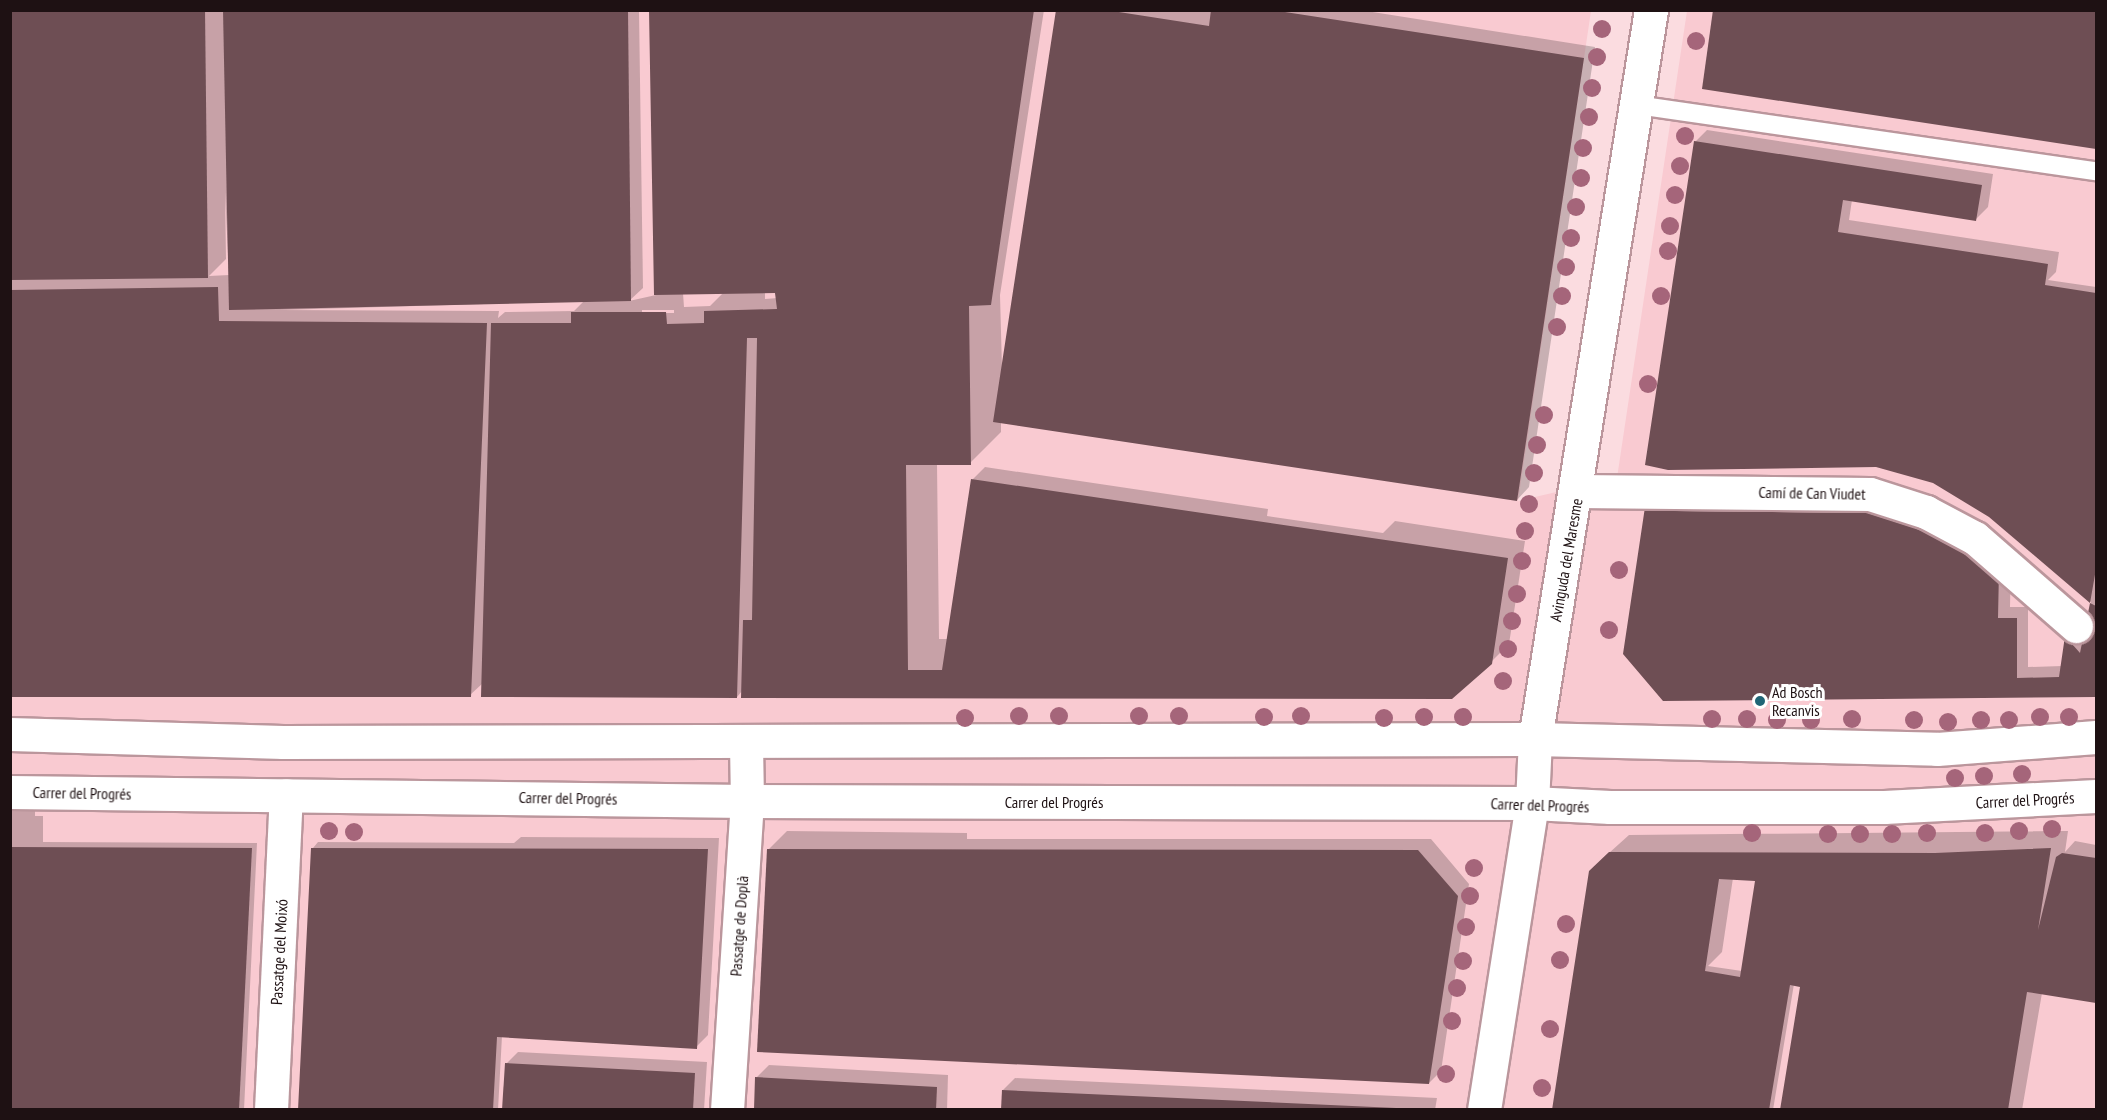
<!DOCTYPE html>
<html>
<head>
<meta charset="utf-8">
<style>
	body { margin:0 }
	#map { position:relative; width:2107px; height:1120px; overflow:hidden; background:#fbdce0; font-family:"PT Sans Narrow",sans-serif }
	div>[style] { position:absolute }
	.built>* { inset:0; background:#f9cad1 }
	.shadow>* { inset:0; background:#0003 }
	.building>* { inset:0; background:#6e4e54 }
	.roads { filter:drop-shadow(2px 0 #bb969c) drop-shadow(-2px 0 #bb969c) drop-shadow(0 2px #bb969c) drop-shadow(0 -2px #bb969c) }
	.lane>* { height:18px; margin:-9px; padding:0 9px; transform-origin:9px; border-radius:9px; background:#fff }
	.street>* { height:33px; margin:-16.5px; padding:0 16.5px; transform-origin:16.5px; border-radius:16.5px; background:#fff }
	.trees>* { width:18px; height:18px; margin:-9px; border-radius:50%; background:#a5657a }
	.dots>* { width:16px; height:16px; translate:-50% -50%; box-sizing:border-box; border:3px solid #fff; border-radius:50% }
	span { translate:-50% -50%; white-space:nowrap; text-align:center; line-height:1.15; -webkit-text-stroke:6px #fff; paint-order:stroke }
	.street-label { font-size:16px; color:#1e1113 }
	.poi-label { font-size:16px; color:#1e1113 }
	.left { translate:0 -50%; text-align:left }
	.frame { position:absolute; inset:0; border:12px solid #1e1113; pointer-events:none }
</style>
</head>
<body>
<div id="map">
	<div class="built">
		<i style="clip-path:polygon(10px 11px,1591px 11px,1518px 501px,1617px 478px,1687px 11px,2096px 11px,2096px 1109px,11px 1109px)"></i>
	</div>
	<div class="shadow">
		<i style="clip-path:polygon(evenodd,10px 10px,639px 10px,643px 288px,629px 301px,656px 295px,650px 10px,1044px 10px,1000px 295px,1002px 368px,1058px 10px,1360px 10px,1595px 47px,1529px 487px,1517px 500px,1001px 422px,1001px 432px,970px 463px,937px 463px,939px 639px,948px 639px,973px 479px,985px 467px,1268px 509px,1267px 516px,1383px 533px,1395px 521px,1525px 541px,1509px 644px,1491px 662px,1349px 698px,937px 698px,742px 691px,737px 697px,483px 683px,470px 695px,10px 695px,10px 10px,225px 192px,229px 275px,209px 276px,226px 259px,225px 192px,10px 10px,724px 292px,710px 306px,684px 307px,683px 293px,724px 292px,10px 10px,765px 292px,774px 292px,778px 298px,765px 299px,765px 292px,10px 10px,584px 301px,574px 311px,505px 312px,498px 318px,499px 311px,280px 310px,584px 301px,10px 10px,642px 310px,674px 310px,674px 313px,642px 313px,642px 310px)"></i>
		<i style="clip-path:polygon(1715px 10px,2096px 10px,2096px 147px,1703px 88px)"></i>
		<i style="clip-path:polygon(1707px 130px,1993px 174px,1988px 207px,1976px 219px,1852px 200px,1849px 220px,2059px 252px,2056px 272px,2048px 280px,2096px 287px,2096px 695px,1664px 699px,1848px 501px,2011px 558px,2010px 607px,2028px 607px,2028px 667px,2062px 666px,2066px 636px,2087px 635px,2091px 602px,1989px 516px,1695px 142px)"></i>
		<i style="clip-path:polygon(10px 808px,35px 808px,35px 816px,43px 816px,43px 842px,257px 843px,244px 1110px,10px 1110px)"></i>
		<i style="clip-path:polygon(787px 831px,967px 833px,967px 839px,1431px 839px,1469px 884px,1441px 1071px,1429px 1083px,769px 849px)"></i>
		<i style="clip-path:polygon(evenodd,2068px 831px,2065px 852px,2075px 841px,2096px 845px,2096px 1002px,2042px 993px,2022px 1110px,1782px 1110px,1802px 985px,1794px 984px,1773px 1110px,1553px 1110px,1609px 853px,1629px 835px,2068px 831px,1733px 878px,1757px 880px,1742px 971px,1708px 966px,1722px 952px,1733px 878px)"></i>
		<i style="clip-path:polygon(521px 837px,719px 838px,708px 1035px,696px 1047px,502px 1036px,498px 1110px,300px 1110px,313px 848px,318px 842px,514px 843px)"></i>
		<i style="clip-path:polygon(518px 1052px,707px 1062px,704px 1110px,504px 1110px,506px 1064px)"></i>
		<i style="clip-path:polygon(769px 1065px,948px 1075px,947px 1110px,755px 1110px,757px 1077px)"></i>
		<i style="clip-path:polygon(1015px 1078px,1437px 1098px,1435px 1110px,1002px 1110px,1003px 1090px)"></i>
	</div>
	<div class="building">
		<i style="clip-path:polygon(10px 10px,205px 10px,208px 278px,10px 280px)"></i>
		<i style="clip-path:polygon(223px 10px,628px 10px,631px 301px,229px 310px)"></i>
		<i style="clip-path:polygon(649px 10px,1034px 10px,991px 305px,969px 306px,971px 465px,906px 465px,908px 670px,942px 670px,971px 479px,1508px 558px,1492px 664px,1452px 699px,741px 698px,743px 620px,752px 620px,757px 338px,747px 338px,737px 698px,481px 697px,491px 323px,571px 323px,571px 312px,666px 312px,667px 324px,704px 323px,704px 311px,777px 309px,775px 293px,654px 295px)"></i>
		<i style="clip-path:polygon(1056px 10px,1106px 10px,1209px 26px,1211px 10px,1272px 10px,1584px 58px,1517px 501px,993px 422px)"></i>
		<i style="clip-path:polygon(1713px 10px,2096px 10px,2096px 149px,1702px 89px)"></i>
		<i style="clip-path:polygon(1694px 141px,1982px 185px,1976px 221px,1843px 200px,1838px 232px,2048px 264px,2045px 285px,2096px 293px,2096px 569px,2090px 603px,1989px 517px,1933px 483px,1876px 467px,1668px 470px,1645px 465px)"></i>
		<i style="clip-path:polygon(218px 287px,219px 321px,487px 323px,471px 697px,10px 697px,10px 290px)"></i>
		<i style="clip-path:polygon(1858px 506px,1930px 531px,1999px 570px,1998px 618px,2017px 618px,2017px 678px,2059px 677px,2065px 636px,2080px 653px,2090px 603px,2096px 606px,2096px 697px,1663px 701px,1623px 654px,1645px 507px)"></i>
		<i style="clip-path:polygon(10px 847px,252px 848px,239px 1110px,10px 1110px)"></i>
		<i style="clip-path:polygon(311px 848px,708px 849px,697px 1049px,497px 1037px,493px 1110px,298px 1110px)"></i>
		<i style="clip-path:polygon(evenodd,2051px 848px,2038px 930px,2056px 857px,2062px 853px,2096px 858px,2096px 1003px,2027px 992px,2008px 1110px,1780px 1110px,1800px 987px,1790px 985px,1769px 1110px,1552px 1110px,1589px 871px,1609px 852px,1935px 853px,2051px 848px,1719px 879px,1755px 881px,1740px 977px,1705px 971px,1719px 879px)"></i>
		<i style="clip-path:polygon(767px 849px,1418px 850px,1458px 896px,1429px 1084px,757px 1052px)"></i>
		<i style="clip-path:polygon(505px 1063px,695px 1073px,693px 1110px,502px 1110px)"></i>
		<i style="clip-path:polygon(755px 1077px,937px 1087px,936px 1110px,754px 1110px)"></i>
		<i style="clip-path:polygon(1002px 1090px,1396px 1108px,1396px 1110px,1001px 1110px)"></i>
	</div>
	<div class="roads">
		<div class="lane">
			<i style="left:1636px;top:105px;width:465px;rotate:8.2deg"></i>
		</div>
		<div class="street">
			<i style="left:1577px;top:491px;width:293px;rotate:0.6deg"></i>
			<i style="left:1870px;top:494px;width:59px;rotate:17.8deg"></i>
			<i style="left:1926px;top:512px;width:55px;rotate:28deg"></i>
			<i style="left:1975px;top:538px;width:134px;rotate:41.1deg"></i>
			<i style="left:10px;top:734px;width:273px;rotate:1.7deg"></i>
			<i style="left:283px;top:742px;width:1252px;rotate:-0.14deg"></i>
			<i style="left:1535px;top:739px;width:402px;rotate:1.4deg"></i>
			<i style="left:1937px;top:749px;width:159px;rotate:-4.3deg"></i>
			<i style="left:10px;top:792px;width:737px;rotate:0.7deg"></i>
			<i style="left:747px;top:801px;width:785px;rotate:0.15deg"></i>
			<i style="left:1532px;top:803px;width:78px;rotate:2.9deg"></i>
			<i style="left:1610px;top:807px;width:274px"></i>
			<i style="left:1884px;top:807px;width:212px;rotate:-3deg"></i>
			<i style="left:271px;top:1110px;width:315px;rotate:-87.3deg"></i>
			<i style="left:727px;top:1110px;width:310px;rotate:-86.3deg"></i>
			<i style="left:747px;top:801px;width:59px;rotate:-91deg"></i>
			<i style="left:1484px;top:1110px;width:311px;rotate:-81.1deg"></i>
			<i style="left:1532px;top:803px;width:64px;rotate:-87.3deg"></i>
			<i style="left:1535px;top:739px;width:738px;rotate:-80.96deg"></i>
		</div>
	</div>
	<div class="trees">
		<i style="left:1602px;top:29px"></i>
		<i style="left:1696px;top:41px"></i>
		<i style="left:1597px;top:57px"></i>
		<i style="left:1592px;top:88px"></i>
		<i style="left:1589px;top:117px"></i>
		<i style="left:1685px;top:136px"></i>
		<i style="left:1583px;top:148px"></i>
		<i style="left:1680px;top:166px"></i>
		<i style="left:1581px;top:178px"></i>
		<i style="left:1675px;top:195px"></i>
		<i style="left:1576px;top:207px"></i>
		<i style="left:1670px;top:226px"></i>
		<i style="left:1571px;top:238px"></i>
		<i style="left:1668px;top:251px"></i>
		<i style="left:1566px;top:267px"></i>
		<i style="left:1562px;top:296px"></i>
		<i style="left:1661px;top:296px"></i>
		<i style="left:1557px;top:327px"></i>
		<i style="left:1648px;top:384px"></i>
		<i style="left:1544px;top:415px"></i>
		<i style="left:1537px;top:445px"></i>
		<i style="left:1534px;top:473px"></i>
		<i style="left:1529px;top:504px"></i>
		<i style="left:1525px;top:531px"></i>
		<i style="left:1522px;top:561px"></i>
		<i style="left:1619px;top:570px"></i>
		<i style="left:1517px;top:594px"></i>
		<i style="left:1512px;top:621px"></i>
		<i style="left:1609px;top:630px"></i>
		<i style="left:1508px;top:649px"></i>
		<i style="left:1503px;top:681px"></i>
		<i style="left:1019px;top:716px"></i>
		<i style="left:1059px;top:716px"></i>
		<i style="left:1139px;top:716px"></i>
		<i style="left:1179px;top:716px"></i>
		<i style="left:1301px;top:716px"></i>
		<i style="left:1264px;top:717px"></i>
		<i style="left:1424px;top:717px"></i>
		<i style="left:1463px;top:717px"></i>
		<i style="left:2040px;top:717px"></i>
		<i style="left:2069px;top:717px"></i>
		<i style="left:965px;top:718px"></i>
		<i style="left:1384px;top:718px"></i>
		<i style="left:1712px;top:719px"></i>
		<i style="left:1747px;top:719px"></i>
		<i style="left:1852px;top:719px"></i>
		<i style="left:1777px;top:720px"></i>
		<i style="left:1811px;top:720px"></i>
		<i style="left:1914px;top:720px"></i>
		<i style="left:1981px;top:720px"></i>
		<i style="left:2009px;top:720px"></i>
		<i style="left:1948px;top:722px"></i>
		<i style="left:2022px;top:774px"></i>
		<i style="left:1984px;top:776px"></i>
		<i style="left:1955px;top:778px"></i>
		<i style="left:2052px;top:829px"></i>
		<i style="left:329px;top:831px"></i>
		<i style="left:2019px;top:831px"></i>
		<i style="left:354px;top:832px"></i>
		<i style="left:1752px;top:833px"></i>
		<i style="left:1927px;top:833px"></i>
		<i style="left:1985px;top:833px"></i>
		<i style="left:1828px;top:834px"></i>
		<i style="left:1860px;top:834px"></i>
		<i style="left:1892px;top:834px"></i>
		<i style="left:1474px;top:868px"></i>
		<i style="left:1470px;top:896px"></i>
		<i style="left:1566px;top:924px"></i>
		<i style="left:1466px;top:927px"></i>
		<i style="left:1560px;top:960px"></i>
		<i style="left:1463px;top:961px"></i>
		<i style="left:1457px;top:988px"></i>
		<i style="left:1452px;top:1021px"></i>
		<i style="left:1550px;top:1029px"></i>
		<i style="left:1446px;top:1074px"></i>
		<i style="left:1542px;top:1088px"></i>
	</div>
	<div class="dots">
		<i style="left:1760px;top:701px;background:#206576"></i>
	</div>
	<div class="street-label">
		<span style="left:1812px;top:493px;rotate:1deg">Camí de Can Viudet</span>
		<span style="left:1566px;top:560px;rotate:-80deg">Avinguda del Maresme</span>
		<span style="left:82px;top:793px;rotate:1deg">Carrer del Progrés</span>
		<span style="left:568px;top:798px;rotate:1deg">Carrer del Progrés</span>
		<span style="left:2025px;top:800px;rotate:-3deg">Carrer del Progrés</span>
		<span style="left:1054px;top:802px">Carrer del Progrés</span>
		<span style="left:1540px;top:805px;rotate:2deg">Carrer del Progrés</span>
		<span style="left:739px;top:926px;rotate:-86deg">Passatge de Doplà</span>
		<span style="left:279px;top:952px;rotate:-87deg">Passatge del Moixó</span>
	</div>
	<div class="poi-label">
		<span class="left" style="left:1772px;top:701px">Ad Bosch<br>Recanvis</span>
	</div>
	<div class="frame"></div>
</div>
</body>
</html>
